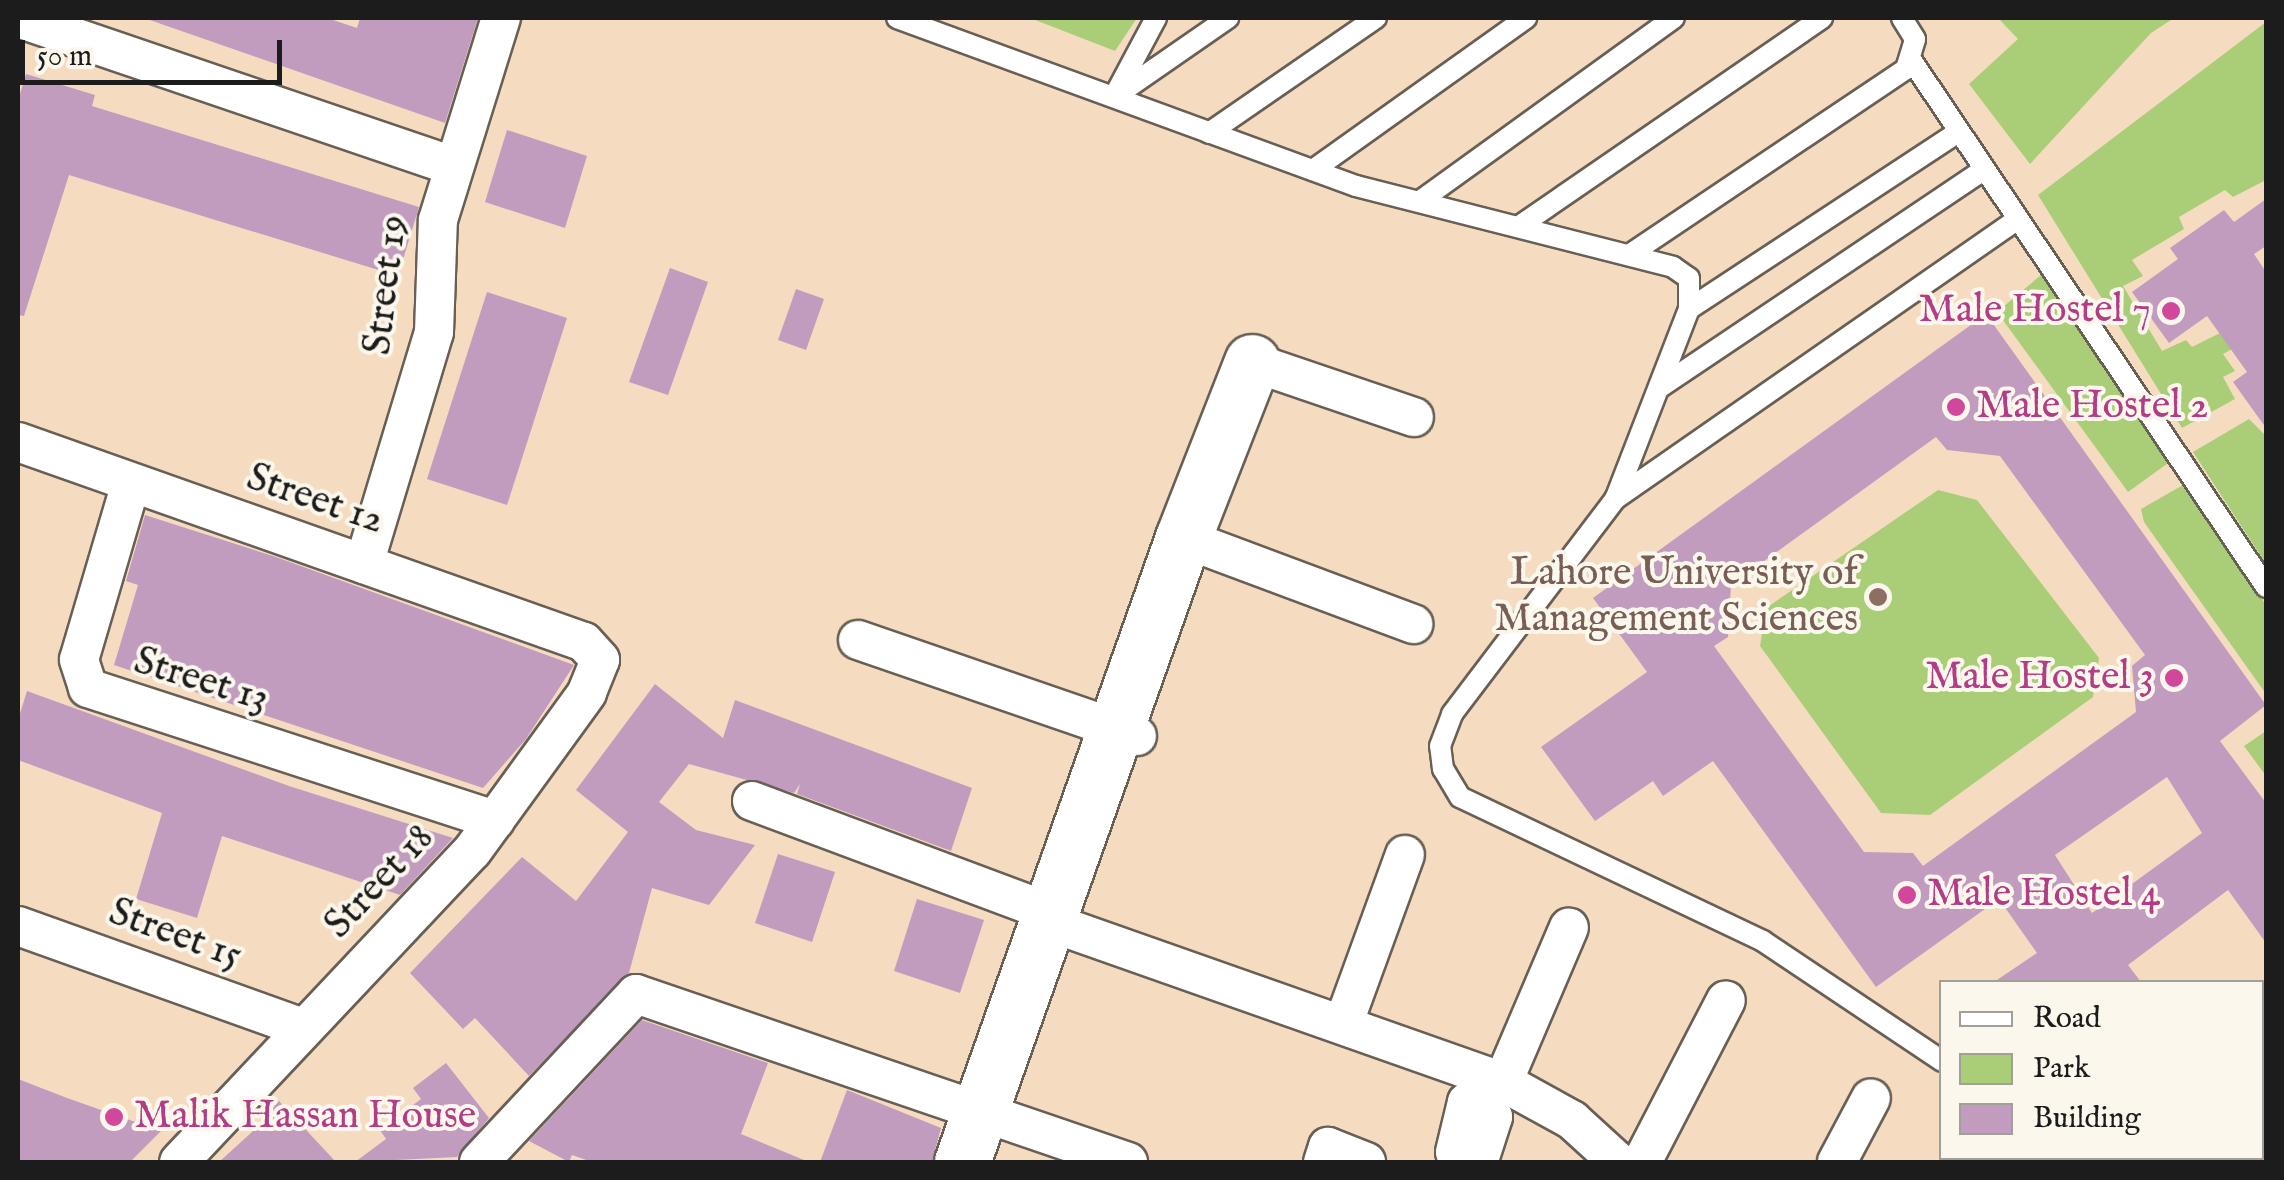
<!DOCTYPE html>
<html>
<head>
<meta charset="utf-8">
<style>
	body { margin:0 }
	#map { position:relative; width:2284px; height:1180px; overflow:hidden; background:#f5dcc0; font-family:"IM FELL English",serif }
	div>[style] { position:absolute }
	.green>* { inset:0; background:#aace78 }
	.building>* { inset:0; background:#c19cbf }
	.roads { filter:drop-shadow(2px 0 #685f55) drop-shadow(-2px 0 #685f55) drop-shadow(0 2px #685f55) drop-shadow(0 -2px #685f55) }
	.lane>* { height:20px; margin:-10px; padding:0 10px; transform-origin:10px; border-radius:10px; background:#fff }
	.street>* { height:38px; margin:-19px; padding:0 19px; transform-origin:19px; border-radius:19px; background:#fff }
	.secondary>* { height:55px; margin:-27.5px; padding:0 27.5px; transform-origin:27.5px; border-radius:27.5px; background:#fff }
	.dots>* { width:28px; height:28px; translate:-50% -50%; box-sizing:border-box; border:5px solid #fbf7ec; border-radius:50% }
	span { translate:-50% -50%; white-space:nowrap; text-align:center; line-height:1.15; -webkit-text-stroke:8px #fbf7ec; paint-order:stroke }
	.street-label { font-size:40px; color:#1c1c1c }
	.hotel-label { font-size:40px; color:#b23c85 }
	.right { translate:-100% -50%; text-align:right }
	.left { translate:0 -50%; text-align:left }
	.education-label { font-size:40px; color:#785e54 }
	.frame { position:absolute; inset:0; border:20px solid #1c1c1c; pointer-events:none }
	.legend { position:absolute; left:1939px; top:980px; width:325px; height:180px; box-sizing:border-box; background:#fbf7ec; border:2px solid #a29f99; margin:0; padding:12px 18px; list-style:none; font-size:30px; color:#1c1c1c }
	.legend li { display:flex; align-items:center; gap:20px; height:50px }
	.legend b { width:50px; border:2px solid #a29f99 }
	.scale { position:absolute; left:20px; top:40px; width:262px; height:45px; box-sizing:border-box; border:5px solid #1c1c1c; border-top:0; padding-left:12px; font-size:30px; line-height:35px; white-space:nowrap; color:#1c1c1c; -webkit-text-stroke:8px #fbf7ec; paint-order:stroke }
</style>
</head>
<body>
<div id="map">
	<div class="green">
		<i style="clip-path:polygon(1030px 18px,1137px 18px,1115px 51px)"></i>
		<i style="clip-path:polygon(1998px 18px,2174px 18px,2151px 33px,2030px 164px,1969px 84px,2018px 39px)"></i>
		<i style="clip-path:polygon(2266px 22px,2266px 180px,2233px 197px,2225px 190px,2179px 217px,2184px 229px,2132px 260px,2143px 276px,2123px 286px,2162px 351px,2186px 340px,2192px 347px,2224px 331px,2236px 347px,2223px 354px,2235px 371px,2223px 377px,2235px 399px,2182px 428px,2038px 195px)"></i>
		<i style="clip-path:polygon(2041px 275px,2171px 461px,2128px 492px,1997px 312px)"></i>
		<i style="clip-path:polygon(2249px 419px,2266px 436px,2266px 564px,2193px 452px)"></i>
		<i style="clip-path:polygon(2183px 485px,2266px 605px,2266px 694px,2144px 522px,2141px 509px)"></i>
		<i style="clip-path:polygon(1938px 490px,1977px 500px,2099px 658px,2093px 697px,1930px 815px,1881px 813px,1760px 646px,1766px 608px)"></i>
		<i style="clip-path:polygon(2266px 731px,2266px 730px,2266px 776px,2244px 746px)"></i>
	</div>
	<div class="building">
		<i style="clip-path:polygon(144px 18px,327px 18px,357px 28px,360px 18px,478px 18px,445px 123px)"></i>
		<i style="clip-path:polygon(26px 74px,95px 95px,92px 106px,419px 207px,398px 276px,69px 175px,24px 316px,18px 315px,18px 101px)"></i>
		<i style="clip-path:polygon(507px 130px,587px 156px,565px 228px,485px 202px)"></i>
		<i style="clip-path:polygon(2266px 199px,2266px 246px,2254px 254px,2266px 272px,2266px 428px,2233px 382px,2247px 372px,2207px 316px,2169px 343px,2132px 292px,2178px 259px,2170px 248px,2224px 210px,2234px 222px)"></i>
		<i style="clip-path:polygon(670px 268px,708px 282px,668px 395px,629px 382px)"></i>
		<i style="clip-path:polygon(796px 289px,824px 299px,806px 350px,778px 340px)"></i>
		<i style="clip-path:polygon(487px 292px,567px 318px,507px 505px,427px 479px)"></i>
		<i style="clip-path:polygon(evenodd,1986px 314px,2266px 705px,2220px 741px,2266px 803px,2266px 943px,2228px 890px,2128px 965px,2141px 982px,1994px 982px,2037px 953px,1999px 899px,1876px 987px,1713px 761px,1663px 796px,1653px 781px,1595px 821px,1541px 747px,1647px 672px,1593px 598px,1986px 314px,1936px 437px,1947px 450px,2000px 456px,2145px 655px,2132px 666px,2136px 712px,1923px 866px,1913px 853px,1864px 852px,1714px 646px,1728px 637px,1731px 585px,1936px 437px,1986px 314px,2167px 777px,2202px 833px,2092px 913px,2055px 855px,2167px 777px)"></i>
		<i style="clip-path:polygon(145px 515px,276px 557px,574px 665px,526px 739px,483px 788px,114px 665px,138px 585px,126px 581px)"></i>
		<i style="clip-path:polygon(655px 684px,723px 738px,735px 700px,972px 788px,951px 851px,797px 794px,800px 784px,794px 793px,689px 764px,659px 802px,696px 830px,755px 845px,709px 905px,652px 888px,629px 973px,529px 1076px,475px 1018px,463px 1029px,410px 973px,522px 857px,576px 901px,628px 832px,576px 790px)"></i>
		<i style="clip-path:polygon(27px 691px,289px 786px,453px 838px,400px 895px,222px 836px,197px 918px,136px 899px,162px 813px,18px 760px,18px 720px)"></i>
		<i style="clip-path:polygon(778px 854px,835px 872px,812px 942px,755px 923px)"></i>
		<i style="clip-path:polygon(917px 899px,984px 920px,960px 993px,894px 971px)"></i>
		<i style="clip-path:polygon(642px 1020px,768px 1063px,741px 1134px,809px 1162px,592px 1162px,572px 1155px,569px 1162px,529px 1141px)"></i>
		<i style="clip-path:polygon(446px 1063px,489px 1118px,457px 1157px,355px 1162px,386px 1139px,380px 1130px,421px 1099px,413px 1088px)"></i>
		<i style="clip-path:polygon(18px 1079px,67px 1098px,161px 1131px,130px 1162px,18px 1162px)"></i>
		<i style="clip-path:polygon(847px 1090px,941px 1128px,932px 1162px,820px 1162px)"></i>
		<i style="clip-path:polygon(279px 1101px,336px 1162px,219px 1162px,252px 1132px)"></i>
	</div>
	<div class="roads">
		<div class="lane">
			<i style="left:897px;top:18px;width:489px;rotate:20.1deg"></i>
			<i style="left:1356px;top:186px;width:327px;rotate:14.3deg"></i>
			<i style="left:1673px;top:267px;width:19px;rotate:35deg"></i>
			<i style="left:1689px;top:278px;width:31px;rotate:90deg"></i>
			<i style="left:1689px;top:309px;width:202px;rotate:111.2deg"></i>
			<i style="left:1912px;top:61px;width:634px;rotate:56.06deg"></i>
			<i style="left:1117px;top:91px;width:83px;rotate:-61.9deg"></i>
			<i style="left:1114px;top:97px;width:139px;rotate:-34.7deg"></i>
			<i style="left:1209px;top:133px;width:203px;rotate:-34.6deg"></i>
			<i style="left:1313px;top:170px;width:262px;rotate:-35.5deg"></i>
			<i style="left:1420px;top:201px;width:313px;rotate:-35.8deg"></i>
			<i style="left:1518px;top:227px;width:369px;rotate:-34.5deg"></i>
			<i style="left:1629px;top:255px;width:334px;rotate:-33.9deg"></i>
			<i style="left:1906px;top:69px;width:31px;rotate:-73deg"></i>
			<i style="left:1915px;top:39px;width:25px;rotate:-122deg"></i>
			<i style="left:1689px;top:309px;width:322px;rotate:-33.3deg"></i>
			<i style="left:1659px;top:388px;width:391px;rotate:-33.9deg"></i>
			<i style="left:1942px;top:1061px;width:216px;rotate:-146.2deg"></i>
			<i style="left:1763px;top:941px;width:335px;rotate:-154.6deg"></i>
			<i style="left:1460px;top:797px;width:33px;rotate:-121deg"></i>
			<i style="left:1443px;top:769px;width:23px;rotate:-97deg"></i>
			<i style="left:1440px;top:746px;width:34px;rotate:-69deg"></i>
			<i style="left:1452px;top:714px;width:270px;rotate:-52.8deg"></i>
			<i style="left:1615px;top:499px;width:489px;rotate:-34.8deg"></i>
			<i style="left:2030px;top:1158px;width:5px;rotate:53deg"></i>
		</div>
		<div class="street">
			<i style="left:18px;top:18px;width:459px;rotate:18.8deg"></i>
			<i style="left:1252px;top:362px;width:171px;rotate:18.8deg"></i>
			<i style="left:18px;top:442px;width:600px;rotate:19.46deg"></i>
			<i style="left:584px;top:642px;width:24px;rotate:48deg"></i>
			<i style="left:600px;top:660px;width:35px;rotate:112deg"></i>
			<i style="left:587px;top:693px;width:195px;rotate:126deg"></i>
			<i style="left:472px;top:851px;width:427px;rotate:133.3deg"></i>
			<i style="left:131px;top:483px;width:184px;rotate:106.4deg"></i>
			<i style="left:79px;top:660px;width:29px;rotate:72deg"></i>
			<i style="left:88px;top:688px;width:428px;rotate:18deg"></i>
			<i style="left:1183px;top:538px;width:246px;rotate:20.5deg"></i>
			<i style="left:364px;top:564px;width:242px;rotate:-73.2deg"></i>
			<i style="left:434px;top:332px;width:112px;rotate:-88deg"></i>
			<i style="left:438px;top:220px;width:212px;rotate:-72.7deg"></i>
			<i style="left:858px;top:640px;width:295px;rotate:19deg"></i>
			<i style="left:752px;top:801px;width:320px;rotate:20.5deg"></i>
			<i style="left:1052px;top:913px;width:23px;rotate:43deg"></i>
			<i style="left:1069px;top:929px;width:460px;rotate:19.4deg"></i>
			<i style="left:1503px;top:1082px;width:79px;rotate:28.8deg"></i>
			<i style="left:1572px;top:1120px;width:62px;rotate:42.4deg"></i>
			<i style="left:18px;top:926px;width:303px;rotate:19.7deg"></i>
			<i style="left:1343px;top:1025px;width:181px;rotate:-70deg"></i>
			<i style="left:1503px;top:1082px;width:168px;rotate:-66.9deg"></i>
			<i style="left:1467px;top:1102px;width:30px;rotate:30deg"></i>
			<i style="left:1493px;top:1117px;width:45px;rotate:108deg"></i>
			<i style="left:1479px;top:1160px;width:25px;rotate:-162deg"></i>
			<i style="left:1455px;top:1152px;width:51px;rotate:-76.5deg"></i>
			<i style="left:479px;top:1162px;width:230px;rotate:-46.9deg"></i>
			<i style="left:636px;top:994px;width:520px;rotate:18.85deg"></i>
			<i style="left:1323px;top:1162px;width:16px;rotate:-72deg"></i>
			<i style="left:1328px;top:1147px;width:41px;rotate:21.5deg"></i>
			<i style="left:1642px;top:1162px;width:182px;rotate:-62.6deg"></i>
			<i style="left:1837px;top:1162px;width:72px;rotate:-62deg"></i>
		</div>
		<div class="secondary">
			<i style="left:962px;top:1162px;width:662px;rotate:-70.5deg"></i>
			<i style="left:1183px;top:538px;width:189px;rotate:-68.6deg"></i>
		</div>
	</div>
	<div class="dots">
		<i style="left:2171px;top:311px;background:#d1479c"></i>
		<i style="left:1956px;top:407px;background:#d1479c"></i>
		<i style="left:1878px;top:597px;background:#8d6e63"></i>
		<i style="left:2174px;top:678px;background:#d1479c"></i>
		<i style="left:1907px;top:895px;background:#d1479c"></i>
		<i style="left:114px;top:1117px;background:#d1479c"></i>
	</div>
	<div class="street-label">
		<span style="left:387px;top:285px;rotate:-83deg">Street 19</span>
		<span style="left:315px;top:500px;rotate:19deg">Street 12</span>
		<span style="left:201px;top:681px;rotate:17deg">Street 13</span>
		<span style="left:380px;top:882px;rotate:-47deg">Street 18</span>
		<span style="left:175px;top:935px;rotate:20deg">Street 15</span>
	</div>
	<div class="hotel-label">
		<span class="right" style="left:2151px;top:311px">Male Hostel 7</span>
		<span class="left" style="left:1976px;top:407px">Male Hostel 2</span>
		<span class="right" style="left:2154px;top:678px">Male Hostel 3</span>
		<span class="left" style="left:1927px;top:895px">Male Hostel 4</span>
		<span class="left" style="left:134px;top:1117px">Malik Hassan House</span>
	</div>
	<div class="education-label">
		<span class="right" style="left:1858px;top:597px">Lahore University of<br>Management Sciences</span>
	</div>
	<div class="frame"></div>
	<ul class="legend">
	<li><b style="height:12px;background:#fff"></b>Road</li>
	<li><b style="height:28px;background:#aace78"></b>Park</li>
	<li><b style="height:28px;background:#c19cbf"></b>Building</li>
	</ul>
	<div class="scale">50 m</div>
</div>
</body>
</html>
